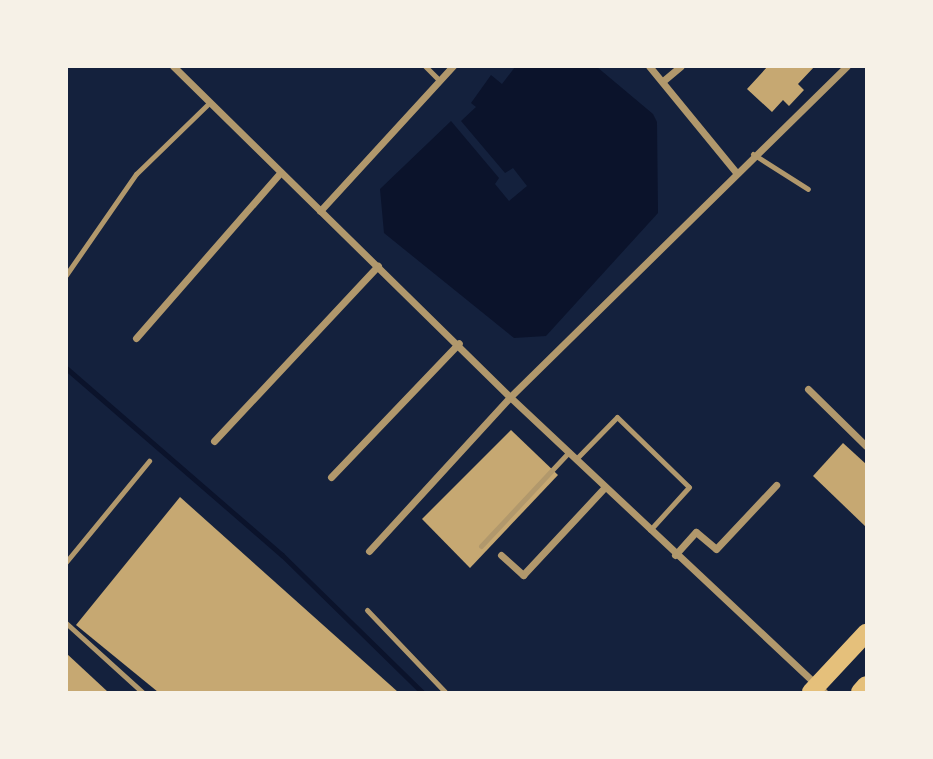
<!DOCTYPE html>
<html>
<head>
<meta charset="utf-8">
<style>
	body { margin:0 }
	#map { position:relative; width:933px; height:759px; overflow:hidden; background:#14213d; font-family:"PT Serif",serif }
	div>[style] { position:absolute }
	.water>* { inset:0; background:#0b132b }
	.stream>* { height:5px; margin:-2.5px; padding:0 2.5px; transform-origin:2.5px; border-radius:2.5px; background:#0b132b }
	.building>* { inset:0; background:#c6a872 }
	.service>* { height:5px; margin:-2.5px; padding:0 2.5px; transform-origin:2.5px; border-radius:2.5px; background:#b1986c }
	.minor>* { height:7px; margin:-3.5px; padding:0 3.5px; transform-origin:3.5px; border-radius:3.5px; background:#b1986c }
	.primary>* { height:18px; margin:-9px; padding:0 9px; transform-origin:9px; border-radius:9px; background:#e5c07b }
	span { translate:-50% -50%; white-space:nowrap; text-align:center; line-height:1.15; -webkit-text-stroke:7px #f6f1e7; paint-order:stroke }
	.frame { position:absolute; inset:0; border:68px solid #f6f1e7; pointer-events:none }
</style>
</head>
<body>
<div id="map">
	<div class="water">
		<i style="clip-path:polygon(515px 67px,597px 67px,653px 114px,657px 122px,658px 213px,546px 336px,514px 338px,384px 233px,380px 189px,451px 121px,499px 178px,495px 184px,509px 201px,527px 186px,513px 168px,505px 173px,461px 121px,476px 107px,471px 103px,491px 75px,502px 84px)"></i>
	</div>
	<div class="stream">
		<i style="left:66px;top:368px;width:286px;rotate:40.9deg"></i>
		<i style="left:282px;top:555px;width:196px;rotate:44.4deg"></i>
	</div>
	<div class="building">
		<i style="clip-path:polygon(768px 66px,815px 66px,798px 84px,804px 90px,789px 106px,783px 100px,772px 112px,747px 89px)"></i>
		<i style="clip-path:polygon(511px 430px,558px 475px,470px 568px,422px 519px)"></i>
		<i style="clip-path:polygon(843px 443px,866px 464px,866px 527px,813px 476px)"></i>
		<i style="clip-path:polygon(180px 497px,398px 692px,158px 692px,76px 625px)"></i>
		<i style="clip-path:polygon(66px 653px,108px 692px,66px 692px)"></i>
	</div>
	<div class="service">
		<i style="left:425px;top:66px;width:20px;rotate:45deg"></i>
		<i style="left:753px;top:154px;width:65px;rotate:32.5deg"></i>
		<i style="left:66px;top:275px;width:123px;rotate:-55.3deg"></i>
		<i style="left:136px;top:174px;width:103px;rotate:-44.2deg"></i>
		<i style="left:577px;top:458px;width:57px;rotate:-45.7deg"></i>
		<i style="left:617px;top:417px;width:100px;rotate:44.2deg"></i>
		<i style="left:689px;top:487px;width:58px;rotate:132.2deg"></i>
		<i style="left:481px;top:546px;width:129px;rotate:-46.9deg"></i>
		<i style="left:66px;top:562px;width:131px;rotate:-50.6deg"></i>
		<i style="left:367px;top:610px;width:113px;rotate:46.4deg"></i>
		<i style="left:66px;top:623px;width:103px;rotate:42.2deg"></i>
	</div>
	<div class="minor">
		<i style="left:173px;top:66px;width:472px;rotate:44.5deg"></i>
		<i style="left:510px;top:397px;width:431px;rotate:43.2deg"></i>
		<i style="left:649px;top:66px;width:136px;rotate:50.7deg"></i>
		<i style="left:663px;top:81px;width:23px;rotate:-40deg"></i>
		<i style="left:320px;top:211px;width:197px;rotate:-47.5deg"></i>
		<i style="left:136px;top:338px;width:220px;rotate:-48.9deg"></i>
		<i style="left:808px;top:389px;width:81px;rotate:44.5deg"></i>
		<i style="left:214px;top:441px;width:240px;rotate:-46.9deg"></i>
		<i style="left:331px;top:477px;width:185px;rotate:-46.3deg"></i>
		<i style="left:369px;top:551px;width:209px;rotate:-47.5deg"></i>
		<i style="left:510px;top:397px;width:472px;rotate:-44.5deg"></i>
		<i style="left:501px;top:555px;width:30px;rotate:42deg"></i>
		<i style="left:523px;top:575px;width:120px;rotate:-47deg"></i>
		<i style="left:675px;top:555px;width:31px;rotate:-48deg"></i>
		<i style="left:696px;top:532px;width:26px;rotate:40deg"></i>
		<i style="left:716px;top:549px;width:88px;rotate:-46.8deg"></i>
	</div>
	<div class="primary">
		<i style="left:811px;top:692px;width:81px;rotate:-47deg"></i>
		<i style="left:860px;top:692px;width:9px;rotate:-49deg"></i>
	</div>
	<div class="frame"></div>
</div>
</body>
</html>
